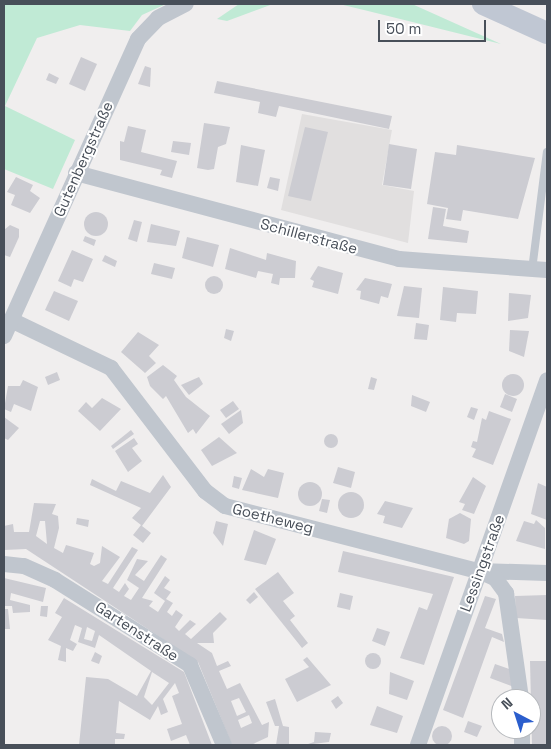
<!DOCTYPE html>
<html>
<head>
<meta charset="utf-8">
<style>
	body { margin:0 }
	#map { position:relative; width:551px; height:749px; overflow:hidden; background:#f0eeee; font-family:"Space Grotesk",sans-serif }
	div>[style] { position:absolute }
	.education>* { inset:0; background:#e1dfdf }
	.green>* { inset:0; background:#c0ead5 }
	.building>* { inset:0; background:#ccccd2 }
	.round { border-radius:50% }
	.lane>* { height:8px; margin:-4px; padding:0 4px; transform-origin:4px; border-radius:4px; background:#c0c6ce }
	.street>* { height:16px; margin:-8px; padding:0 8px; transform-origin:8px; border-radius:8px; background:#c0c6ce }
	.secondary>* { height:22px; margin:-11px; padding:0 11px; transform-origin:11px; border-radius:11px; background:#c0c7d3 }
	span { translate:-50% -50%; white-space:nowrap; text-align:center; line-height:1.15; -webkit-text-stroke:4px #fff; paint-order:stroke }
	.street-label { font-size:15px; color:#484f59 }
	.frame { position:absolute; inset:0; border:5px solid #484f59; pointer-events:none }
	.north { position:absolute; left:491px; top:689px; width:50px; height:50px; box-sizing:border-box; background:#fff; border:1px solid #b6b9bd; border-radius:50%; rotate:320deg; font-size:14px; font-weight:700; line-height:20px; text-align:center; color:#484f59 }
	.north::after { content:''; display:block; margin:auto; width:18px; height:22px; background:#2b5ecd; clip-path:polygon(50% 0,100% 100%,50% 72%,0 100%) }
	.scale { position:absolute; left:378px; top:20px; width:108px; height:22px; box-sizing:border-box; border:2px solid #484f59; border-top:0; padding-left:6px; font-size:15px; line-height:18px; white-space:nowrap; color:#484f59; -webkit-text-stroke:4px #fff; paint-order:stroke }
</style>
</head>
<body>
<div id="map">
	<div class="education">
		<i style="clip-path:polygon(302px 114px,392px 130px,382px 185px,414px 191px,408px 243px,281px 210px)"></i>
	</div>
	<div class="green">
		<i style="clip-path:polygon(4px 4px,166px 4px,142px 15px,130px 31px,80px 25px,37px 38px,5px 106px,75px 140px,53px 189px,4px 169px)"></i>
		<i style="clip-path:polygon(239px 4px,273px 4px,227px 21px,217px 19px)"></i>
		<i style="clip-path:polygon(339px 4px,412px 4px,501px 44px,368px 11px)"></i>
	</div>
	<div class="building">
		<i style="clip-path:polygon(81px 57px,97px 64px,85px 91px,69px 84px)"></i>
		<i style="clip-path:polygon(145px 66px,151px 68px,150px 87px,138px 84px)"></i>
		<i style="clip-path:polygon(49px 73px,59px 78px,56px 84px,46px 80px)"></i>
		<i style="clip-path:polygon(217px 81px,392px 116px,389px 129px,279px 106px,276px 117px,258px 113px,260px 102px,214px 93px)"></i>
		<i style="clip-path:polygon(204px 123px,230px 127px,226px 144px,218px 147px,214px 169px,208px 170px,197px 168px)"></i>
		<i style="clip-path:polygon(128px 126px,146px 130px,141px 152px,177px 161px,172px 178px,160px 175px,162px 170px,120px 160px,120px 141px,124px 142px)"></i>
		<i style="clip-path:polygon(305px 127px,328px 132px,311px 201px,288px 196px)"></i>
		<i style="clip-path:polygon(173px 141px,191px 143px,189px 155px,171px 152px)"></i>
		<i style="clip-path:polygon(389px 144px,417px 149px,411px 189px,383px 185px)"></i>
		<i style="clip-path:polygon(241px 145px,265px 150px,258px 186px,236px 182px)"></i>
		<i style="clip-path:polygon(457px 145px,535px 158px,518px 219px,463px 210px,461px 221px,446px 219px,448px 208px,427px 204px,435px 152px,456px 155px)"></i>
		<i style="clip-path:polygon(16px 177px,33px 185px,30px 191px,40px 198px,30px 213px,11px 205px,15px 195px,7px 192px)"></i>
		<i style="clip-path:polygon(270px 177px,280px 179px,278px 191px,267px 188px)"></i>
		<i style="clip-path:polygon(433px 207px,446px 209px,443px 226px,469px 231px,467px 243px,428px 239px)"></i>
		<i class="round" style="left:84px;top:212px;width:24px;height:24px"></i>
		<i style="clip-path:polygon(134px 220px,142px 222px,137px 242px,128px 239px)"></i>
		<i style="clip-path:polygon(151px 224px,180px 231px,176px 246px,147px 242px)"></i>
		<i style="clip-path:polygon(10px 225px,19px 229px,19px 237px,10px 257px,4px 255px,4px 230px)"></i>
		<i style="clip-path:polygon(85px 236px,96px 240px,94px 246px,83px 241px)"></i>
		<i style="clip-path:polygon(187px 237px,219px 245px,213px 267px,182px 258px)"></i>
		<i style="clip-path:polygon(230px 248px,266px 260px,267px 253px,296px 261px,295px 278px,280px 278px,279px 285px,271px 283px,273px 274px,258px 271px,256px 278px,225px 269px)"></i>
		<i style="clip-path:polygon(72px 250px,93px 259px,83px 282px,74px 279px,71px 287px,58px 281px)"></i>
		<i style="clip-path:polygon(105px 255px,117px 261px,115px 267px,102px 261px)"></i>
		<i style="clip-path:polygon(154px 263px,175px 268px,172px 279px,151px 274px)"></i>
		<i style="clip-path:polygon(318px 266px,343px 273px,338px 294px,312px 287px,314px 281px,310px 279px)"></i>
		<i class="round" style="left:205px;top:276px;width:18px;height:18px"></i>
		<i style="clip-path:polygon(365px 278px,392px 284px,388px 298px,381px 296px,379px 304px,360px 299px,361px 291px,356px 290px)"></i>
		<i style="clip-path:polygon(404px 286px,422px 288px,419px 318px,397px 316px)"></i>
		<i style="clip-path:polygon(443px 287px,478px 291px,476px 314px,457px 313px,456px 322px,440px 320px)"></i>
		<i style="clip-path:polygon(54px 291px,78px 301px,69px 321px,45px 310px)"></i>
		<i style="clip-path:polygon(509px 293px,531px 295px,528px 318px,508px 321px)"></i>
		<i style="clip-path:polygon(416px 323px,429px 325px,427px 340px,414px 339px)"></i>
		<i style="clip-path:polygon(226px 329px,234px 331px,231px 341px,224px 338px)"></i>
		<i style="clip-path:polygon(510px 330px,529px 331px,524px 357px,509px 351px)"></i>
		<i style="clip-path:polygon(138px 332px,159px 345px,149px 356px,156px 363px,145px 373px,121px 352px)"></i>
		<i style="clip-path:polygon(163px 365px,177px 376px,174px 380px,186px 397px,210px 416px,196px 434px,193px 429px,188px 433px,166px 396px,163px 399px,150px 386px,147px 377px)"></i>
		<i style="clip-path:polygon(57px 372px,60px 380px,48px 385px,45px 377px)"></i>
		<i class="round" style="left:502px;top:374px;width:22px;height:22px"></i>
		<i style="clip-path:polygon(199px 377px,203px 384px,189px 395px,181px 385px)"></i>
		<i style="clip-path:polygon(371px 377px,377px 379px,374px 390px,368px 389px)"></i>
		<i style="clip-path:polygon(23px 380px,38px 387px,31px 411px,14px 404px,11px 412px,4px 409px,8px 386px,20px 386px)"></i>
		<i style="clip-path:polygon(505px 394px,517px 399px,512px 412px,500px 407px)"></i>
		<i style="clip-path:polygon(412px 395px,430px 402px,426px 412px,411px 406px)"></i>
		<i style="clip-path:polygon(102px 398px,121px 409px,100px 431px,78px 411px,86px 402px,92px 408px)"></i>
		<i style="clip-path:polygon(233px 401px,239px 409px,226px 418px,220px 410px)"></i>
		<i style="clip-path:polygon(471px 407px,478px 409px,474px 420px,467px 417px)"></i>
		<i style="clip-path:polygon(241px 410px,243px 423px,229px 434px,221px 424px)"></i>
		<i style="clip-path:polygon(489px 411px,511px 419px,493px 465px,472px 457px,476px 449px,471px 447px,473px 441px,477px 442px,482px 418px,486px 420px)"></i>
		<i style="clip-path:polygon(4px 417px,19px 428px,8px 440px,4px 438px)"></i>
		<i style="clip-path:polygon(131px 430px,134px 434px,113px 449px,111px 446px)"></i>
		<i class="round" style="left:324px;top:434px;width:14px;height:14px"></i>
		<i style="clip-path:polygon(219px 437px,237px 453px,212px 466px,201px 450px)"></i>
		<i style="clip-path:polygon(134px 438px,138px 444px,132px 448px,142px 461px,128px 472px,115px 451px)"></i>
		<i style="clip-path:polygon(338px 467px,355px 472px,351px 488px,333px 483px)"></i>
		<i style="clip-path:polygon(251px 469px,264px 477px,268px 469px,284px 473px,278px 498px,242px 490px)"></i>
		<i style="clip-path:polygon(163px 475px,171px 487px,142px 526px,151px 533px,143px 543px,133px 535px,141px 525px,132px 518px,141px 508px,90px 485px,92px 479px,116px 491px,121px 481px,150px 493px)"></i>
		<i style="clip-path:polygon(234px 476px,242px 478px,239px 489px,232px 487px)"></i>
		<i style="clip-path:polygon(473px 477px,486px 486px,474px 514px,462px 510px,465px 504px,459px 502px)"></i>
		<i class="round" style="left:298px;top:482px;width:24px;height:24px"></i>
		<i style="clip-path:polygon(538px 483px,547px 487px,547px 520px,531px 514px)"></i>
		<i class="round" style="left:338px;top:492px;width:26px;height:26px"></i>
		<i style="clip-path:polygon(322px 499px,330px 500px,327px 513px,319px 511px)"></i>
		<i style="clip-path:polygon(385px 501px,413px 508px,402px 528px,383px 523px,385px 516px,377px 514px)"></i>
		<i style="clip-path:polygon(evenodd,34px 503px,56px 504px,52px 514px,58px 516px,59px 528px,54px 548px,63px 553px,66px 545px,94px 553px,90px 564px,94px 566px,100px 563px,102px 546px,120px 557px,102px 581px,108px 584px,132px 547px,138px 550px,113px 588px,119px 592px,125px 583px,129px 589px,124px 596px,131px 600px,139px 588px,127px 580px,137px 559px,148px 561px,135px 575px,144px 581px,161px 555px,167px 559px,142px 598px,153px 601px,149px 606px,158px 612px,165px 601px,154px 593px,165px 576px,170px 580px,164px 588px,171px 592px,166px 599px,173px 603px,167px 612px,172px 616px,176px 610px,183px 615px,175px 627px,179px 631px,190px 620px,196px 624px,185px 634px,191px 639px,220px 612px,227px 619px,213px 633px,214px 643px,197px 643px,212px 653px,217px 666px,228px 661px,231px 666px,219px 671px,227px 689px,240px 683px,262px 725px,269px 722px,268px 737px,251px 745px,232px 745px,198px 662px,26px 549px,4px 550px,4px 526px,13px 524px,14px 532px,29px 532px,34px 503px,40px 521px,45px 521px,47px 544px,36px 536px,40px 521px,34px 503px,239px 698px,246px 712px,237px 716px,231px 701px,239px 698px,34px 503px,249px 715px,252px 723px,241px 728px,238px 720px,249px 715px)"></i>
		<i style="clip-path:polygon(460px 513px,471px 519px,469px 541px,464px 544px,446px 538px,449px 519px)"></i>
		<i style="clip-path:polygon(77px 518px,89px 520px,88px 527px,76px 524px)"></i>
		<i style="clip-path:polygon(536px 520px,545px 528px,545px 549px,516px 541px,524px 521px,534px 524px)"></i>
		<i style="clip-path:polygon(216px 521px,228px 524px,223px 546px,213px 533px)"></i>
		<i style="clip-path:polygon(254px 530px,276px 539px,266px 565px,244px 560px)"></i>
		<i style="clip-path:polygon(343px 551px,454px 577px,424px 665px,400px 658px,419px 607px,427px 610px,433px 594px,338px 572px)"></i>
		<i style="clip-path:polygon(278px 572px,294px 593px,283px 601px,295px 616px,290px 620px,308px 643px,302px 648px,255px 589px)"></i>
		<i style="clip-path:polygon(4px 578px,46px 588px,43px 602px,11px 593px,10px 600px,30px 605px,30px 612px,13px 613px,12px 606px,4px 606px)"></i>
		<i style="clip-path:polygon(254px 592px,258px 597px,250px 604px,246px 600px)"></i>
		<i style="clip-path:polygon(340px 593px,353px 596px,350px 610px,337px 607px)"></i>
		<i style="clip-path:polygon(547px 595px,547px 620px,516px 618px,515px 596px)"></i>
		<i style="clip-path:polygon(485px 596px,496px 599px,485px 628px,502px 634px,504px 642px,492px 637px,463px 718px,443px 710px)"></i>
		<i style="clip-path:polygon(evenodd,64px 598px,184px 672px,212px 745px,190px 745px,186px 735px,171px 741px,167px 729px,182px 724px,172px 696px,179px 693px,175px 683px,163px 699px,168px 712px,161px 715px,158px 706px,150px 720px,119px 701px,116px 733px,125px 734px,124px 739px,115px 739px,115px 745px,79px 745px,86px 677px,108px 679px,137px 696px,151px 671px,99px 635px,95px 648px,78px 642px,82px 628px,75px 625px,70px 640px,77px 644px,73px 651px,66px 648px,66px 662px,58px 660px,61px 646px,48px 640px,62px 617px,55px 613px,64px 598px,87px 627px,95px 631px,92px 641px,84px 639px,87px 627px,64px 598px,152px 672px,169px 683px,152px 705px,144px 697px,152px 672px)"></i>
		<i style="clip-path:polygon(41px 606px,48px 606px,47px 617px,40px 616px)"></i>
		<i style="clip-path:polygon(4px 609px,8px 609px,10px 629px,4px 629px)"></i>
		<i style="clip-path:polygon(377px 628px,390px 632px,385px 646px,372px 641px)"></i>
		<i style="clip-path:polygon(95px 652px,102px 656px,99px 664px,91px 661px)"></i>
		<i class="round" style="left:365px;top:653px;width:16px;height:16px"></i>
		<i style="clip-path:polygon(307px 657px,331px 685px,297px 702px,285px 679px,309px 667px,303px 660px)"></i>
		<i style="clip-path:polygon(530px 661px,547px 661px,547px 745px,532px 745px)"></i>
		<i style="clip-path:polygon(495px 664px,515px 671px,514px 687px,490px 678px)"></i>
		<i style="clip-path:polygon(390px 672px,414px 681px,407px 700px,389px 694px)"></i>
		<i style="clip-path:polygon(338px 696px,343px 703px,336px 709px,331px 701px)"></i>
		<i style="clip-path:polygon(275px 699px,283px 726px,289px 727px,289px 745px,276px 745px,279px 726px,275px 726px,266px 702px)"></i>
		<i style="clip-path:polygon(377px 706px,403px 716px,397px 733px,370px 725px)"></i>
		<i style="clip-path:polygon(468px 721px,482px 726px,477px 737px,464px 732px)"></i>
		<i class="round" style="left:432px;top:726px;width:20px;height:20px"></i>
		<i style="clip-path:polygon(315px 732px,331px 733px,329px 742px,305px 745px,314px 742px)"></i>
	</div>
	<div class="lane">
		<i style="left:532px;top:270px;width:119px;rotate:-82.8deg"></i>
	</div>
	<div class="street">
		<i style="left:76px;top:173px;width:334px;rotate:14.9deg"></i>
		<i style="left:399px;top:259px;width:148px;rotate:4.3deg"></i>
		<i style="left:11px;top:320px;width:111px;rotate:25.6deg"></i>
		<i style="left:111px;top:368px;width:155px;rotate:52.6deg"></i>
		<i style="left:205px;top:491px;width:25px;rotate:37deg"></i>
		<i style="left:225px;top:506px;width:262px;rotate:14.4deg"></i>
		<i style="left:479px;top:571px;width:68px;rotate:1.7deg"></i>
		<i style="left:4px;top:336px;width:326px;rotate:-65.7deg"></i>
		<i style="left:138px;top:39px;width:29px;rotate:-46deg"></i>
		<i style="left:158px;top:18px;width:31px;rotate:-27deg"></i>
		<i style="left:4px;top:564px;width:20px;rotate:6deg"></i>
		<i style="left:24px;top:566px;width:34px;rotate:24deg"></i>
		<i style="left:55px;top:580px;width:160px;rotate:32.2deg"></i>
		<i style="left:190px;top:665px;width:87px;rotate:67deg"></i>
		<i style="left:483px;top:573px;width:13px;rotate:23deg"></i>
		<i style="left:495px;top:578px;width:19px;rotate:54deg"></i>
		<i style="left:506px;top:593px;width:107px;rotate:81.9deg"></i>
		<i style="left:522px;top:729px;width:16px;rotate:90deg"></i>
		<i style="left:418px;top:745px;width:387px;rotate:-70.5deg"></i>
	</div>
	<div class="secondary">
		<i style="left:483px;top:4px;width:70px;rotate:24.4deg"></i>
	</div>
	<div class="street-label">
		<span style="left:83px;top:159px;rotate:-66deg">Gutenbergstraße</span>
		<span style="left:309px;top:236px;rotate:15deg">Schillerstraße</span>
		<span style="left:273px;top:518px;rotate:14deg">Goetheweg</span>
		<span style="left:482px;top:563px;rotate:-70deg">Lessingstraße</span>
		<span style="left:137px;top:631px;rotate:33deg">Gartenstraße</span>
	</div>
	<div class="frame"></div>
	<div class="north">N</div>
	<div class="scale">50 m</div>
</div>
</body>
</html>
